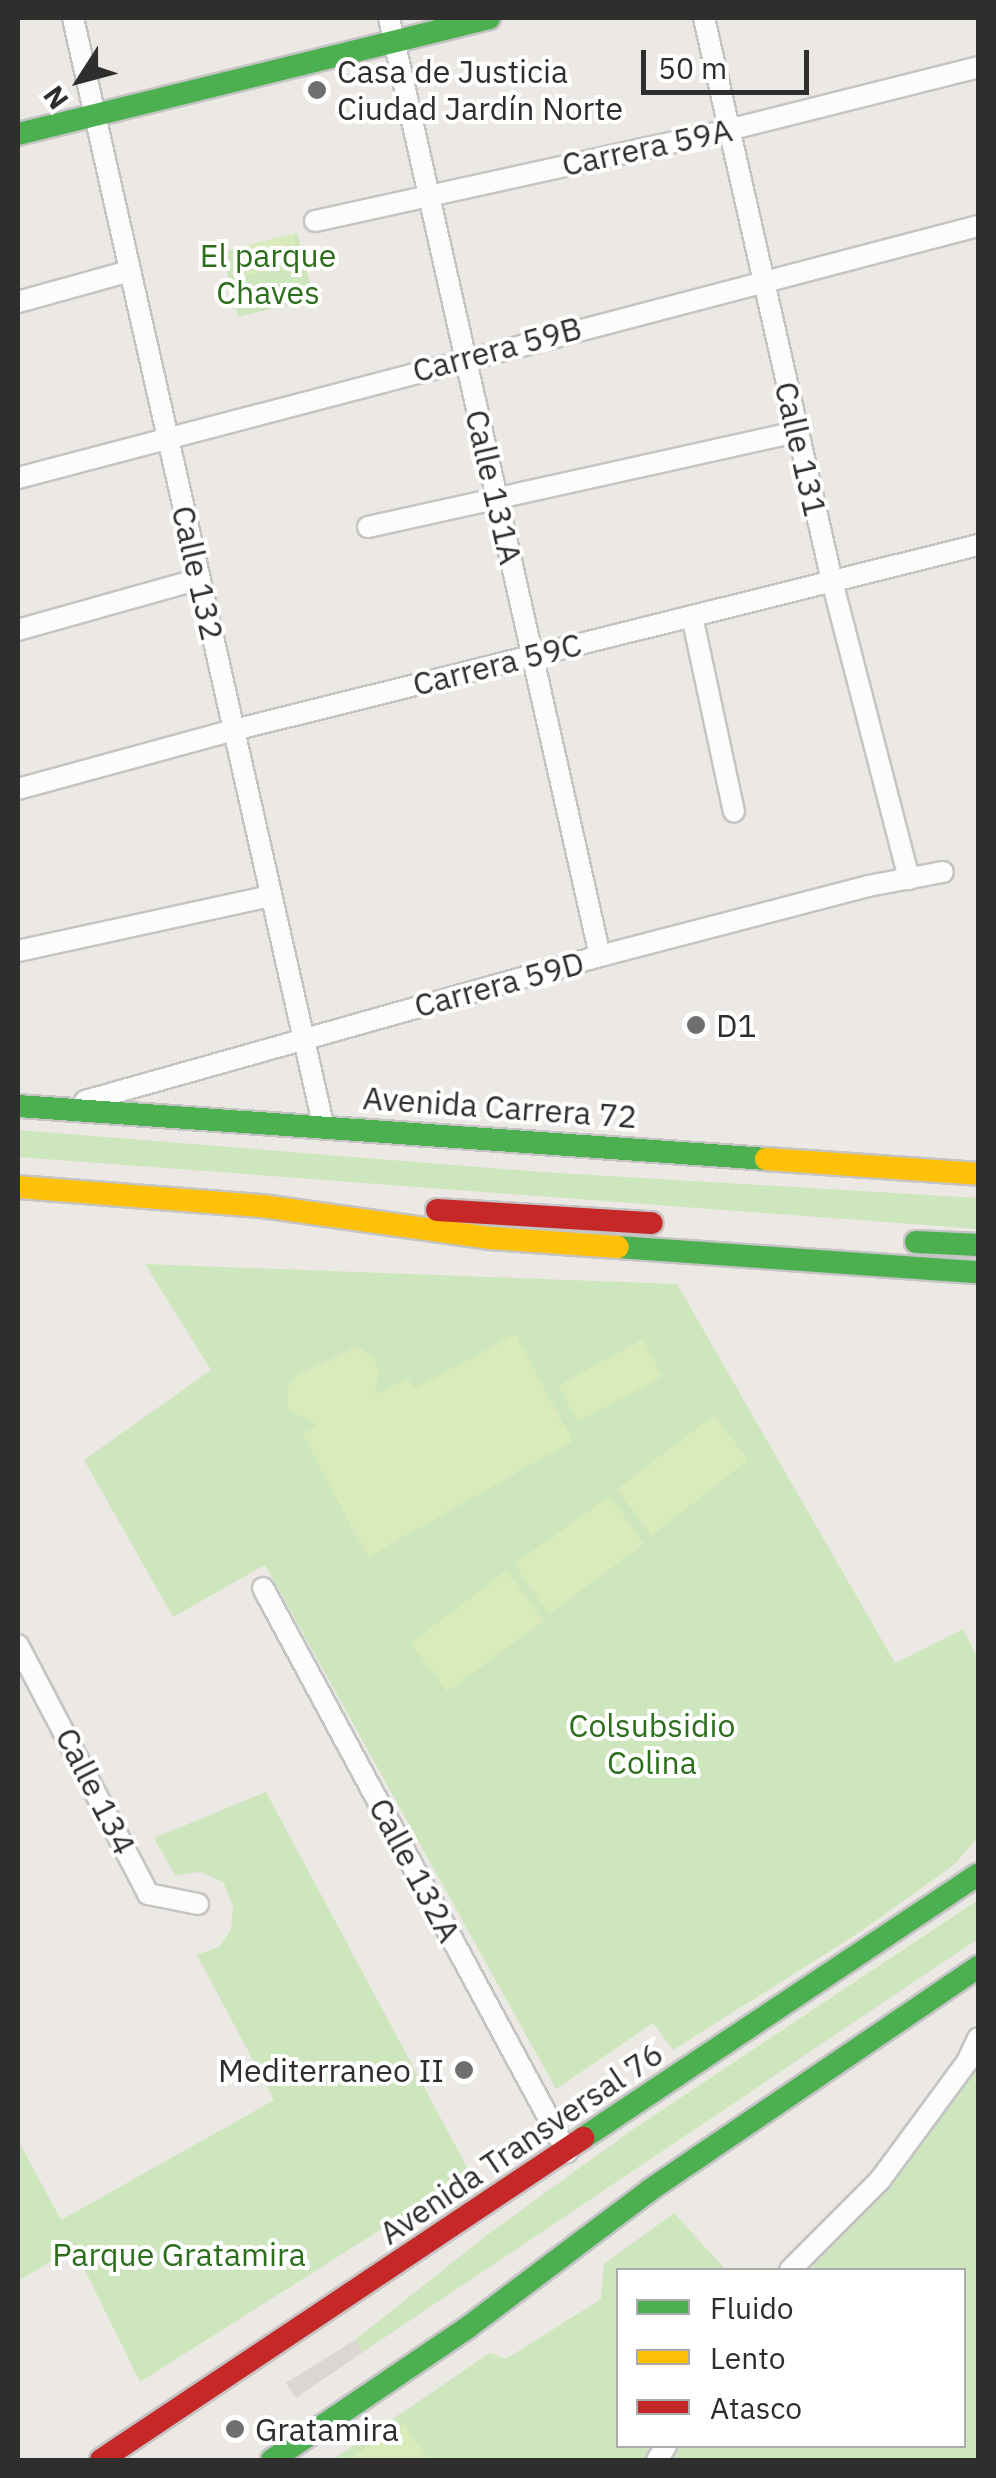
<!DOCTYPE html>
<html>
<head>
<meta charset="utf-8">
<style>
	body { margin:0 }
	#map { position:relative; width:996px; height:2478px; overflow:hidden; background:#ece8e4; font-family:"IBM Plex Sans",sans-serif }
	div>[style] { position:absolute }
	.green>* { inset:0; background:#cee6be }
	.pitch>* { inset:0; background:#d9eabb }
	.plaza>* { inset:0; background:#dad6d2 }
	.roads { filter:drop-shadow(2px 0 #c5c4c5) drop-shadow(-2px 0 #c5c4c5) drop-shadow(0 2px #c5c4c5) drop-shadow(0 -2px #c5c4c5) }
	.street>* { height:20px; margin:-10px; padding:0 10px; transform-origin:10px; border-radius:10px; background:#fcfcfb }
	.fast>* { height:22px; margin:-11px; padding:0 11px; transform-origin:11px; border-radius:11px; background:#4caf50 }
	.slow>* { height:22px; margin:-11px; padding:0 11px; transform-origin:11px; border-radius:11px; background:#ffc107 }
	.jam>* { height:22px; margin:-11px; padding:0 11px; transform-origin:11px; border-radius:11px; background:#c62828 }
	.dots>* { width:28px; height:28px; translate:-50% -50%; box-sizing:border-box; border:5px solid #fff; border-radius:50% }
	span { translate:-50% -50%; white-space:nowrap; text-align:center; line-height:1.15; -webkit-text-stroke:8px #fff; paint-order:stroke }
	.poi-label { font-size:32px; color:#2e2e2e }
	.left { translate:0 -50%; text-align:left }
	.right { translate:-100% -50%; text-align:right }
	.street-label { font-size:32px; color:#2e2e2e }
	.park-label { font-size:32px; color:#2c6e1b }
	.frame { position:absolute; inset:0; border:20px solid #2e2e2e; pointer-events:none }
	.legend { position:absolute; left:616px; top:2268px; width:350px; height:180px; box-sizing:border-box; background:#fff; border:2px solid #ababab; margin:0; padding:12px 18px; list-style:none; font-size:30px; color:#2e2e2e }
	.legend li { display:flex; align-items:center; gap:20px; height:50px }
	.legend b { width:50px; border:2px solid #ababab }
	.north { position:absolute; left:30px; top:30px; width:100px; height:100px; -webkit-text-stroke:8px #fff; paint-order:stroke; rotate:234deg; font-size:28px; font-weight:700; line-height:40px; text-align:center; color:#2e2e2e }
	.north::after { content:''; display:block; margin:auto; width:35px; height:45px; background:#2e2e2e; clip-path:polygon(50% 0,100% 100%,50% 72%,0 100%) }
	.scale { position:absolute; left:641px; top:50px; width:168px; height:45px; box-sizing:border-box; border:5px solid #2e2e2e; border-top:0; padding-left:12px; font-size:30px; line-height:35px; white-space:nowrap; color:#2e2e2e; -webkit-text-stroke:8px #fff; paint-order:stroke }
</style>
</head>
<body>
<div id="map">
	<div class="green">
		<i style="clip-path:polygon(297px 233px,314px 298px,238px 317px,222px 252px)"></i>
		<i style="clip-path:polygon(18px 1130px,542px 1172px,978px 1198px,978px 1229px,18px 1157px)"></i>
		<i style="clip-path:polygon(145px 1264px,677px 1284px,895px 1663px,963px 1629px,978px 1659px,978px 1837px,954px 1865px,854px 1936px,673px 2050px,653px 2023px,556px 2089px,265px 1565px,173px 1617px,84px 1460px,211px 1370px)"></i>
		<i style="clip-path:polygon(266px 1792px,470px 2173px,140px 2382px,74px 2248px,18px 2281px,18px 2140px,61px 2220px,274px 2100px,197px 1955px,219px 1947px,231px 1930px,233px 1906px,223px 1882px,200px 1872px,175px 1875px,154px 1838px)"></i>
		<i style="clip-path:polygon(978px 1900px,978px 1939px,363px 2352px,355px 2340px,487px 2235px,632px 2130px)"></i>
		<i style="clip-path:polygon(978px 2048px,978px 2460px,332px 2460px,490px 2353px,506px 2359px,601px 2299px,604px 2264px,674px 2213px,726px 2270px,618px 2270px,618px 2446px,964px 2446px,964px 2270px,809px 2270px,905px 2168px)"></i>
	</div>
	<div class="pitch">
		<i style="clip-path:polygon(293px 234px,300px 263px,247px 275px,240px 247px)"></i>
		<i style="clip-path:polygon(515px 1334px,573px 1441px,368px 1557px,302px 1434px,317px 1426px,288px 1409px,288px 1385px,294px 1377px,357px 1346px,375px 1359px,379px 1373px,374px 1395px,408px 1378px,414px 1389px)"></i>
		<i style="clip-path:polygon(642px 1339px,663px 1376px,578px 1422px,558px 1386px)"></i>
		<i style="clip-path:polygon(714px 1415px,748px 1460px,651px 1536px,617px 1489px)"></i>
		<i style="clip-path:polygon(610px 1496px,644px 1544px,549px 1614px,514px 1564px)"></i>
		<i style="clip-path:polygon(507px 1570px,543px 1621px,447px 1692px,411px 1643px)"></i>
		<i style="clip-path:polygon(404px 2423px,429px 2460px,347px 2460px)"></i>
	</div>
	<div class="plaza">
		<i style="clip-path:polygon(355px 2340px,363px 2352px,296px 2398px,286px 2383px)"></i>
	</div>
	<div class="roads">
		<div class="street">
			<i style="left:73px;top:18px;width:1138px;rotate:77.26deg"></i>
			<i style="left:389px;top:18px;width:961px;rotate:77.32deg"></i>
			<i style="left:704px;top:18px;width:577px;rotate:77.19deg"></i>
			<i style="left:832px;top:581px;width:308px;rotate:75.5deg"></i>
			<i style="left:315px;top:221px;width:423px;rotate:-12.4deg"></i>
			<i style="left:728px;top:130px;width:258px;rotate:-14.1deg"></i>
			<i style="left:18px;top:302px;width:116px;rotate:-15.5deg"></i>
			<i style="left:18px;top:478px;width:993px;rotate:-14.71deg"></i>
			<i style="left:368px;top:527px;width:440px;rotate:-12.5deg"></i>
			<i style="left:692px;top:616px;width:200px;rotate:77.9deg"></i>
			<i style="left:18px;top:630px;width:188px;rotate:-15.7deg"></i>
			<i style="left:18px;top:789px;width:224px;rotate:-15.3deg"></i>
			<i style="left:234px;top:730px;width:767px;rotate:-13.96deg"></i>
			<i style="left:18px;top:951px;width:259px;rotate:-12.3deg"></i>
			<i style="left:85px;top:1101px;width:535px;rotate:-15.72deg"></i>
			<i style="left:600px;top:956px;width:277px;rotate:-14.6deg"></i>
			<i style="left:868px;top:886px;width:76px;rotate:-10.6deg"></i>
			<i style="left:263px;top:1588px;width:641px;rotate:61.68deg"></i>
			<i style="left:18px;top:1645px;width:281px;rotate:62.4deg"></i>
			<i style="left:148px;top:1894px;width:51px;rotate:11.3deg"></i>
			<i style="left:790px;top:2270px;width:127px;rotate:-45deg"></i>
			<i style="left:880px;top:2180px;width:147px;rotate:-53.6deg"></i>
			<i style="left:967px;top:2062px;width:26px;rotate:-65deg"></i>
			<i style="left:657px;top:2460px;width:17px;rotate:-57deg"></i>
		</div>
		<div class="fast">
			<i style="left:18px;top:134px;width:485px;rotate:-13.8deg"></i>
			<i style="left:18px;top:1106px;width:750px;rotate:4.05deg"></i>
			<i style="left:916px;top:1242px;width:62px;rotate:2.8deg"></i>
			<i style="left:618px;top:1247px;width:361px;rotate:4deg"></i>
			<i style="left:583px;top:2138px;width:475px;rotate:-33.7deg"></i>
			<i style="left:272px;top:2460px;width:235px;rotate:-34.1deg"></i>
			<i style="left:467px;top:2328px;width:229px;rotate:-37deg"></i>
			<i style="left:650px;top:2190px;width:397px;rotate:-34.2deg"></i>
		</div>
		<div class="slow">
			<i style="left:766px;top:1159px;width:213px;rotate:4deg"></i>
			<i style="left:18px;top:1187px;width:245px;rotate:4.5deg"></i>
			<i style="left:262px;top:1206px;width:231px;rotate:8deg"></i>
			<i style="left:491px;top:1238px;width:127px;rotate:4.1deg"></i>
		</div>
		<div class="jam">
			<i style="left:437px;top:1210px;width:215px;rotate:3.5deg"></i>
			<i style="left:101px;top:2460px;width:580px;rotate:-33.74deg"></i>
		</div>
	</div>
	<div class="dots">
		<i style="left:317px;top:90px;background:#706f6e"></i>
		<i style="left:696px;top:1025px;background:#706f6e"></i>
		<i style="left:464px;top:2070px;background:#706f6e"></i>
		<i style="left:235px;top:2429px;background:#706f6e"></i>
	</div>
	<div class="poi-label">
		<span class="left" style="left:337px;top:90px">Casa de Justicia<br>Ciudad Jardín Norte</span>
		<span class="left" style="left:716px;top:1025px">D1</span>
		<span class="right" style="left:444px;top:2070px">Mediterraneo II</span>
		<span class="left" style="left:255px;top:2429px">Gratamira</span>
	</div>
	<div class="street-label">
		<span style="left:647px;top:147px;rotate:-12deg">Carrera 59A</span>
		<span style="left:497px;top:349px;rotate:-15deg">Carrera 59B</span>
		<span style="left:801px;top:449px;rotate:77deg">Calle 131</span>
		<span style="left:494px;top:487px;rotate:77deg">Calle 131A</span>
		<span style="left:198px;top:573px;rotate:77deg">Calle 132</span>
		<span style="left:497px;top:664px;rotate:-14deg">Carrera 59C</span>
		<span style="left:499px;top:984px;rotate:-15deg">Carrera 59D</span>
		<span style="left:500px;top:1107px;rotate:4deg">Avenida Carrera 72</span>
		<span style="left:96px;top:1791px;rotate:63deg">Calle 134</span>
		<span style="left:415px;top:1870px;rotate:62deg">Calle 132A</span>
		<span style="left:521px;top:2143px;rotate:-34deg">Avenida Transversal 76</span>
	</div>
	<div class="park-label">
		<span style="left:268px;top:274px">El parque<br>Chaves</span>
		<span style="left:652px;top:1744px">Colsubsidio<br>Colina</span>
		<span style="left:179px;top:2254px">Parque Gratamira</span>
	</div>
	<div class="frame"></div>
	<ul class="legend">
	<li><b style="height:12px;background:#4caf50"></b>Fluido</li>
	<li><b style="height:12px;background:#ffc107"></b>Lento</li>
	<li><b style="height:12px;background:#c62828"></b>Atasco</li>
	</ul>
	<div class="north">N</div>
	<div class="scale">50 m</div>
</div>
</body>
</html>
